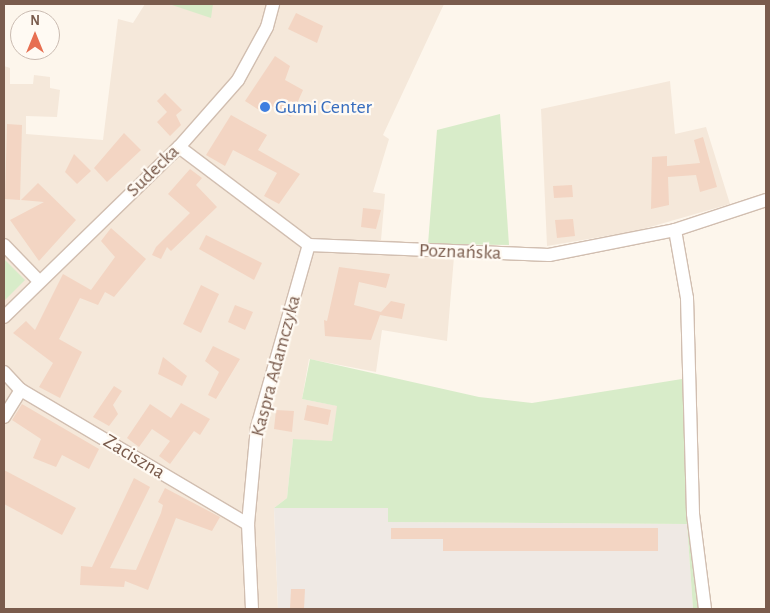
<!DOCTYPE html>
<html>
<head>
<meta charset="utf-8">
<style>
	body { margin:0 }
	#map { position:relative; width:770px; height:613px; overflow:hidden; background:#fdf6ec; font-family:"Alegreya Sans",sans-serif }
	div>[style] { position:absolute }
	.residential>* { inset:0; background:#f5e8da }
	.industrial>* { inset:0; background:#efe9e4 }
	.green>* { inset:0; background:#d8ecc9 }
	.building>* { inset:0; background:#f3d5c3 }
	.roads { filter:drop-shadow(1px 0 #d1beb0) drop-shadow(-1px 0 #d1beb0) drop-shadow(0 1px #d1beb0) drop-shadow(0 -1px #d1beb0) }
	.minor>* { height:12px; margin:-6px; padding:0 6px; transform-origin:6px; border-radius:6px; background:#fff }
	.dots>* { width:14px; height:14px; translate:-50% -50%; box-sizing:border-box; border:2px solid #fffaf3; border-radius:50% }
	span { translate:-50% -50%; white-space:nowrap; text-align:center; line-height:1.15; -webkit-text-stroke:4.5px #fffaf3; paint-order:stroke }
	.shop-label { font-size:20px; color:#366cbe }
	.left { translate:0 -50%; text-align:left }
	.street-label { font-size:20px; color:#7a5c4d }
	.frame { position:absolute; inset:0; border:5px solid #7a5c4d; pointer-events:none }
	.north { position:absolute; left:10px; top:10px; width:50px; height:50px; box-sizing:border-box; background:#fffaf3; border:1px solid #cabbb1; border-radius:50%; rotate:0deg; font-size:14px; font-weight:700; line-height:20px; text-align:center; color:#7a5c4d }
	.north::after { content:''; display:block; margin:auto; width:18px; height:22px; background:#e76f51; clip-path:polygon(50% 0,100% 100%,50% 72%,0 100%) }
</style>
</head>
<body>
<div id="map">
	<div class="residential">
		<i style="clip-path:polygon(145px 4px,444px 4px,383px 135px,389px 139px,373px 192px,385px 194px,381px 240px,455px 245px,447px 341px,382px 330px,376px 372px,309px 359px,302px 399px,338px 406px,332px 442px,293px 439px,287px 498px,274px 508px,278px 609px,4px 609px,4px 66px,10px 68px,10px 84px,33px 84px,34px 75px,50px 77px,50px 88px,60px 90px,57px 117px,26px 116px,26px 134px,103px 140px,118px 19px,133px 23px)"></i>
		<i style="clip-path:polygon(670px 81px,675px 134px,706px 127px,730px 204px,636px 231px,547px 246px,541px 109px)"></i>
	</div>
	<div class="industrial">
		<i style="clip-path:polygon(274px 508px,388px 508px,388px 522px,687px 524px,693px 609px,278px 609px)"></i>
	</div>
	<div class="green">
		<i style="clip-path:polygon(169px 4px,213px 4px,211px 18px)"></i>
		<i style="clip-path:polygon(500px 114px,509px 245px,428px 244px,437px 130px)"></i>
		<i style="clip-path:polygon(4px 259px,25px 280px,4px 301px)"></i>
		<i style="clip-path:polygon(310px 359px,479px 397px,532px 403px,682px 379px,702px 609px,693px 609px,687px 524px,388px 522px,388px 508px,274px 508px,287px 498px,293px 439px,332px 441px,337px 406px,302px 399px)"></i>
	</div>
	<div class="building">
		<i style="clip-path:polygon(296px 13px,323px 26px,317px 43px,288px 29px)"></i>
		<i style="clip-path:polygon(275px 56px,290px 66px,285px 80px,303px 90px,291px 117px,268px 104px,262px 112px,245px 101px)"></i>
		<i style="clip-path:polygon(165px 93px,182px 110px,176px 115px,181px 125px,170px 136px,157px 122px,167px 112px,157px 101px)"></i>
		<i style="clip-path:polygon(231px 115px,267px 135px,258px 150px,300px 174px,279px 204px,264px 196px,277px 173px,233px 150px,225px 166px,206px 155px)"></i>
		<i style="clip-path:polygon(7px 124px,22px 125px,20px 200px,5px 199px)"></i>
		<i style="clip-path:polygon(124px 133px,141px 150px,107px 182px,94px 168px)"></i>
		<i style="clip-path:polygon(703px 137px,717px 187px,700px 192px,696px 175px,668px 177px,669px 205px,651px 209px,652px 157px,667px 156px,667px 166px,700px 163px,694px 140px)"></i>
		<i style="clip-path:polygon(74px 154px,91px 171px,77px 184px,65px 172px)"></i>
		<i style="clip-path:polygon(190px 169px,202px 178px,196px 185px,217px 207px,171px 251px,167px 247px,161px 259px,152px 255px,156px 247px,190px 213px,168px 194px)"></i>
		<i style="clip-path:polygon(38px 183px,76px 220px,39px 261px,10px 220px,44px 202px,21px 200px)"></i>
		<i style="clip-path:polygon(572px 185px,573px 197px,554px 198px,553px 186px)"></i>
		<i style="clip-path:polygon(363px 208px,381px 210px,376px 229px,361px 227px)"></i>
		<i style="clip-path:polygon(573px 219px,575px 236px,557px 238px,555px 220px)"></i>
		<i style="clip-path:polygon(111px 228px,146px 259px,114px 297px,105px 292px,98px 305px,80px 298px,59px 339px,82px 352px,60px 398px,39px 387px,53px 363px,13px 333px,26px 321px,35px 330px,63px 274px,91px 290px,115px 257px,101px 241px)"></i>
		<i style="clip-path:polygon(206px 235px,262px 263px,254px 280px,199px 249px)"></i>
		<i style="clip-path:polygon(339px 267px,390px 274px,386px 288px,359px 282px,354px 305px,381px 312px,391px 301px,405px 304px,402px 319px,380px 315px,371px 340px,325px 336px,324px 320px,327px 321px)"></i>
		<i style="clip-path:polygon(201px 285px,219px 294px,201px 333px,183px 324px)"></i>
		<i style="clip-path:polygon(235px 305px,253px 312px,245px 330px,228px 322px)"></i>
		<i style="clip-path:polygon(213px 346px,240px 359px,216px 399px,208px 395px,219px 372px,205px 361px)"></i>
		<i style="clip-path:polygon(163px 357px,187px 376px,182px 386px,158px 374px)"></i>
		<i style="clip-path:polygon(114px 386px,122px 391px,113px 405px,118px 414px,109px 426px,93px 417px)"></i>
		<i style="clip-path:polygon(181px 403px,210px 419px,200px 435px,194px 431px,170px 464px,159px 456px,170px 441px,152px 429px,139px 447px,127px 438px,150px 404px,171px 418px)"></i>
		<i style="clip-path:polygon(22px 404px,99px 449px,89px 469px,62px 455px,56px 467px,33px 458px,41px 439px,12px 420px)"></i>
		<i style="clip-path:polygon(307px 405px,331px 410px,328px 425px,304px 420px)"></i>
		<i style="clip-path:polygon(276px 410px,294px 411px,292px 432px,274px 429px)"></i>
		<i style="clip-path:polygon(4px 470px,76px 508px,62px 535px,4px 504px)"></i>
		<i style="clip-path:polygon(134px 478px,150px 487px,110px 568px,136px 570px,161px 513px,163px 505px,158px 502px,165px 488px,220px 517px,212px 531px,176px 518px,148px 590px,125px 581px,124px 587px,80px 585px,81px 566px,92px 567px)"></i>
		<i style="clip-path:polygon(391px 528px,658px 528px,658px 551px,443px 551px,443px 539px,391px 539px)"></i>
		<i style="clip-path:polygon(291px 589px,305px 589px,304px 609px,290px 609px)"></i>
	</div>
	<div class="roads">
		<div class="minor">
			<i style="left:179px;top:147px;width:163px;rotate:37deg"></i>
			<i style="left:309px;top:245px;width:240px;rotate:2.4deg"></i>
			<i style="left:549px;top:255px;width:128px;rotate:-11.2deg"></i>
			<i style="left:675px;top:230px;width:96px;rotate:-18.2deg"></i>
			<i style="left:675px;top:230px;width:69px;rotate:80deg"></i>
			<i style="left:687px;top:298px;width:216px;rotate:88.4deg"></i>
			<i style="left:693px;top:514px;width:96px;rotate:82.8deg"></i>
			<i style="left:4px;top:245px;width:50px;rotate:45.8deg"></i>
			<i style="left:4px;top:317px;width:244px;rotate:-44.2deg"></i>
			<i style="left:179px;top:147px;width:89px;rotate:-48.6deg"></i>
			<i style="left:238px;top:80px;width:60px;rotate:-61.3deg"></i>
			<i style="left:267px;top:27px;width:24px;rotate:-75deg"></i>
			<i style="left:4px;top:372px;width:25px;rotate:47deg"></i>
			<i style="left:21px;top:390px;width:264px;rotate:30.6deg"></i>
			<i style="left:4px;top:417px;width:32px;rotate:-58deg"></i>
			<i style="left:252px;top:609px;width:85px;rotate:-92.7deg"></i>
			<i style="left:248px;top:524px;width:97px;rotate:-84.7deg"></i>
			<i style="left:257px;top:427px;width:189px;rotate:-74.1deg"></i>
		</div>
	</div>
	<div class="dots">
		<i style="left:265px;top:107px;background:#3f7fe0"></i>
	</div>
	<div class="shop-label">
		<span class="left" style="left:275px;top:107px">Gumi Center</span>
	</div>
	<div class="street-label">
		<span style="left:153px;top:171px;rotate:-44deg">Sudecka</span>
		<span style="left:460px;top:252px;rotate:2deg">Poznańska</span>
		<span style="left:276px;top:366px;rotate:-75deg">Kaspra Adamczyka</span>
		<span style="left:134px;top:457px;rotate:31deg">Zaciszna</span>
	</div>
	<div class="frame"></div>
	<div class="north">N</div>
</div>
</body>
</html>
